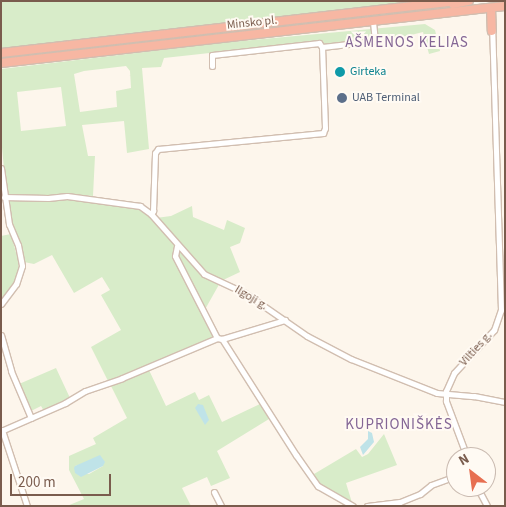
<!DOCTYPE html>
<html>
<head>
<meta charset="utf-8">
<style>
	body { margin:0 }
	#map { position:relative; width:506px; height:507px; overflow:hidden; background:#fdf6ec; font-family:"Source Sans 3",sans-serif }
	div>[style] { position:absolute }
	.green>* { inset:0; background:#d8ecc9 }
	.water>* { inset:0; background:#bfe3e8 }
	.roads { filter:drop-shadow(1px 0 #d1beb0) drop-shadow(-1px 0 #d1beb0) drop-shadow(0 1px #d1beb0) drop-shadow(0 -1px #d1beb0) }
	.minor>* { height:5px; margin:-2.5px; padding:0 2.5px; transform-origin:2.5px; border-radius:2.5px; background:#fff }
	.highway>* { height:8px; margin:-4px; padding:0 4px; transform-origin:4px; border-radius:4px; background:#f7b7a3 }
	.dots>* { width:14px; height:14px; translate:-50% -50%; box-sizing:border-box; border:2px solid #fffaf3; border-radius:50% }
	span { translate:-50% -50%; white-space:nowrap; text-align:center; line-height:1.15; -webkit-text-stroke:4px #fffaf3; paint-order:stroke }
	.street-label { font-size:12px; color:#7a5c4d }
	.culture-label { font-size:12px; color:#0d838f }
	.left { translate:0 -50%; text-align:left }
	.service-label { font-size:12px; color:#4e5e75 }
	.quarter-label { font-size:15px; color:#846695; letter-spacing:1px }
	.frame { position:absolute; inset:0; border:2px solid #7a5c4d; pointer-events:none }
	.north { position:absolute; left:446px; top:447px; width:50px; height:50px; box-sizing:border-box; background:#fffaf3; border:1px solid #cabbb1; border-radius:50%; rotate:330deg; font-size:14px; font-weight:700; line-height:20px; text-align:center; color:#7a5c4d }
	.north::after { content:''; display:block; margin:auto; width:18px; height:22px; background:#e76f51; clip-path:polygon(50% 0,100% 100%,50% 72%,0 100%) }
	.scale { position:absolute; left:10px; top:474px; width:101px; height:22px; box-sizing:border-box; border:2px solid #7a5c4d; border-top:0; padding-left:6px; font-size:15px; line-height:18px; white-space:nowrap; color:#7a5c4d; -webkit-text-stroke:4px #fffaf3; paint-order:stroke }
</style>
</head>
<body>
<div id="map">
	<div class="green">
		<i style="clip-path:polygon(1px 1px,415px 1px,1px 49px)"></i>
		<i style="clip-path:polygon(433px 7px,433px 11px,1px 61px,1px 55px)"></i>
		<i style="clip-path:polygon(evenodd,425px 24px,435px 30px,440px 51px,429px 54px,423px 32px,407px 36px,327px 45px,319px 41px,164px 58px,161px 67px,142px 68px,149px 149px,127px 153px,124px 121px,82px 125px,88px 156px,95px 156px,93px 196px,62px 194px,26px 197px,9px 195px,6px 190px,1px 137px,1px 69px,220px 43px,425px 24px,126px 66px,130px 71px,131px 88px,116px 91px,117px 107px,80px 112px,74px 74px,84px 71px,126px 66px,425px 24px,61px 87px,66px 126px,21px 131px,17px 92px,61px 87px)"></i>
		<i style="clip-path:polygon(76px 198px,140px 209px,156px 218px,171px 216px,192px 206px,193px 217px,224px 230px,227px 220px,245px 228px,240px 243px,230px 247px,240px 272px,221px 281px,203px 313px,213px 337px,108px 381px,91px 347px,121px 330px,101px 295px,110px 290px,102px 277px,74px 293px,52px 255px,34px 264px,24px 262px,11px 224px,6px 199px)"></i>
		<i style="clip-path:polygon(11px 234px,18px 260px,19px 272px,15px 283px,1px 300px,1px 236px)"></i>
		<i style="clip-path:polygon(56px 368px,70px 398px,44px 411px,41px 406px,31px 411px,19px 384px)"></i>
		<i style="clip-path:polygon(evenodd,148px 368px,166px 406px,195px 392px,199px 400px,209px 395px,222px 422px,260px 404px,269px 419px,217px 451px,230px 478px,211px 486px,207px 477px,182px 488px,191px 506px,67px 506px,84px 499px,69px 470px,69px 456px,96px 444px,93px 438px,127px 418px,110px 384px,148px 368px,82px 464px,103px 466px,89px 474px,75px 473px,75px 466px,82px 464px)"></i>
		<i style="clip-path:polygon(384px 434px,397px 465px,346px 483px,353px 506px,343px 506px,340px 496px,316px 481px,314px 474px,356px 449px,362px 457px,368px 454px)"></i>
	</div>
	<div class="water">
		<i style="clip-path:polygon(198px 404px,203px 405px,209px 420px,205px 425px,195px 408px)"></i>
		<i style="clip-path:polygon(368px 431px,372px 433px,374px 442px,363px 455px,360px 447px,368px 439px)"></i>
		<i style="clip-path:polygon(100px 455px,105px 462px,103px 466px,81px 477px,75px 473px,74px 468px,75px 466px)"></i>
	</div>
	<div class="roads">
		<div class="minor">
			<i style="left:212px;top:66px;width:11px;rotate:-90deg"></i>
			<i style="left:212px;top:55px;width:108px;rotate:-6.4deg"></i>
			<i style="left:319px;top:43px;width:5px;rotate:53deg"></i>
			<i style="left:1px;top:168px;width:57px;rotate:81.9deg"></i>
			<i style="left:9px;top:224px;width:23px;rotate:67deg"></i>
			<i style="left:18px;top:245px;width:21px;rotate:79deg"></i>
			<i style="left:22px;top:266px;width:19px;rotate:108deg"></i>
			<i style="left:16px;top:284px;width:25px;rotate:127deg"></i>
			<i style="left:4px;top:197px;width:44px;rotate:1.3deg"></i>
			<i style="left:48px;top:198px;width:19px;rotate:-6deg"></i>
			<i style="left:67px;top:196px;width:74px;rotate:7.8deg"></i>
			<i style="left:140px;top:206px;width:14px;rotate:36deg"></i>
			<i style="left:151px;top:214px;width:80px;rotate:48.5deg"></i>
			<i style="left:204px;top:274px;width:45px;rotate:24.9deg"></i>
			<i style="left:245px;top:293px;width:75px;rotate:34.7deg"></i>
			<i style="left:307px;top:336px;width:50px;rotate:27.6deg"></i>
			<i style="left:351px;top:359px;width:92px;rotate:21.6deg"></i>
			<i style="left:437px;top:393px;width:37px;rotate:5deg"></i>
			<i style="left:474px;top:396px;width:32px;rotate:11deg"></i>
			<i style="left:151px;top:214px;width:4px;rotate:-56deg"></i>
			<i style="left:153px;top:211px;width:58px;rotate:-88deg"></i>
			<i style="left:155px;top:153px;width:5px;rotate:-53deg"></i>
			<i style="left:158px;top:149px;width:166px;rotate:-5.5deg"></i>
			<i style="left:323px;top:133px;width:5px;rotate:-68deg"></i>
			<i style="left:325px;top:128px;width:81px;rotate:-92.1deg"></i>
			<i style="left:322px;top:47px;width:53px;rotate:-6.5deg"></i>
			<i style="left:375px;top:41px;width:20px;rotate:-96deg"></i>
			<i style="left:177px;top:246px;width:10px;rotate:101deg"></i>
			<i style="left:175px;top:256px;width:92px;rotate:62.9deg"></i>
			<i style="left:217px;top:338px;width:5px;rotate:11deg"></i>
			<i style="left:222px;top:339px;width:138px;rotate:57.5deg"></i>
			<i style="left:296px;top:455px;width:38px;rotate:55deg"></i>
			<i style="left:318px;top:486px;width:40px;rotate:29.7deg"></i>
			<i style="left:1px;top:335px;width:37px;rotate:74deg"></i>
			<i style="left:11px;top:371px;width:51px;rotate:66.9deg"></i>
			<i style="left:222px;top:339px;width:66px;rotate:-16.8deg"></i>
			<i style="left:2px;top:430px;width:80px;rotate:71.8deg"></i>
			<i style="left:1px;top:431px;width:70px;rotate:-23.6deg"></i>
			<i style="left:65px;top:403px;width:23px;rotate:-31deg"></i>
			<i style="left:85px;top:391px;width:39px;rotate:-19deg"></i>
			<i style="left:122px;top:378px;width:103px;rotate:-22.8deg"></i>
			<i style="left:467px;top:457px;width:60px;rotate:-110.6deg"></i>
			<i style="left:446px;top:401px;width:10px;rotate:-90deg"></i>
			<i style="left:446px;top:391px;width:20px;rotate:-66deg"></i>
			<i style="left:454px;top:373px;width:59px;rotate:-47.1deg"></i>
			<i style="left:494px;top:330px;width:21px;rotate:-71deg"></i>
			<i style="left:501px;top:310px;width:279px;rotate:-91.8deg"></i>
			<i style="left:477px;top:487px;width:21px;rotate:62deg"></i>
			<i style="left:214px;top:492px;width:16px;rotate:63deg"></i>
			<i style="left:367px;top:506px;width:33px;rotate:-7deg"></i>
			<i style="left:400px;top:502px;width:22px;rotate:-22deg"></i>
			<i style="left:420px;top:494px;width:14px;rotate:-39deg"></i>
			<i style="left:431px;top:485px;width:27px;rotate:-20deg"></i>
		</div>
		<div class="highway">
			<i style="left:453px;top:4px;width:16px;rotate:-11deg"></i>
			<i style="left:491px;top:8px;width:23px;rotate:88deg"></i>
			<i style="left:1px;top:53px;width:459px;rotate:-6.5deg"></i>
			<i style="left:1px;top:63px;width:507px;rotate:-6.45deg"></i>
		</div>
	</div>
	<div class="dots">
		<i style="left:340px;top:72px;background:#0f9aa8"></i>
		<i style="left:342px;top:98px;background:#5c6f8a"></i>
	</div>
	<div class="street-label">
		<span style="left:252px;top:23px;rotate:-6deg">Minsko pl.</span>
		<span style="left:251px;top:298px;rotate:31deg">Ilgoji g.</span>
		<span style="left:476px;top:349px;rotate:-48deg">Vilties g.</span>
	</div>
	<div class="culture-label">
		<span class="left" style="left:350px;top:72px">Girteka</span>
	</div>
	<div class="service-label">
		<span class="left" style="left:352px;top:98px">UAB Terminal</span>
	</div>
	<div class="quarter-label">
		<span style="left:407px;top:43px">AŠMENOS KELIAS</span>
		<span style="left:399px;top:425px">KUPRIONIŠKĖS</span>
	</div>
	<div class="frame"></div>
	<div class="north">N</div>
	<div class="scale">200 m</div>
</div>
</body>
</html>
